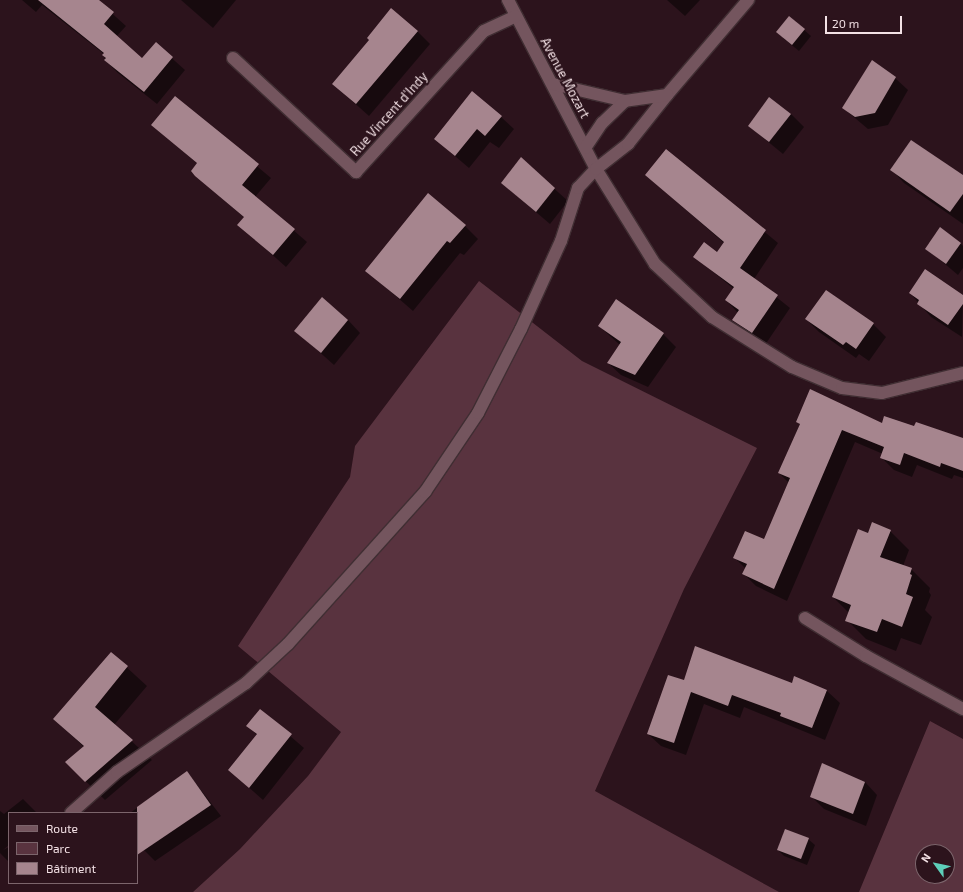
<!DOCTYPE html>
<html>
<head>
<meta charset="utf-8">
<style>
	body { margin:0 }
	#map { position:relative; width:963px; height:892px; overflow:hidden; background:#2c131c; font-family:"Exo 2",sans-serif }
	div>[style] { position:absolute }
	.green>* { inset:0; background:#59333f }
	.shadow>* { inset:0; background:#0007 }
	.building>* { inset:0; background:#a6858e }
	.roads { filter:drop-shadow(1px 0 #402e33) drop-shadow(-1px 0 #402e33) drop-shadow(0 1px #402e33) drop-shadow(0 -1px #402e33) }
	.minor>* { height:12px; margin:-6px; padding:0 6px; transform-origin:6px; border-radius:6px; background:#74555e }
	span { translate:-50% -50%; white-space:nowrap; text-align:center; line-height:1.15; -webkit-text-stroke:4px #2c131c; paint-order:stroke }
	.street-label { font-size:13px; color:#f3e1e5 }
	.legend { position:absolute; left:8px; top:812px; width:130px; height:72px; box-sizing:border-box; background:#2c131c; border:1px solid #7c656c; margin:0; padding:5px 7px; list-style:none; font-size:12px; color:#f3e1e5 }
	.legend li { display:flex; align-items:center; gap:8px; height:20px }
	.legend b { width:20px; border:1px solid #7c656c }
	.north { position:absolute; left:915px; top:844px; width:40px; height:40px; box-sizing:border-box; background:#2c131c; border:1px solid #7c656c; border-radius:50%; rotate:303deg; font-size:11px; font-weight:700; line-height:16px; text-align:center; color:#f3e1e5 }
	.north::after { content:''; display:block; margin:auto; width:14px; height:18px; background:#5dceb9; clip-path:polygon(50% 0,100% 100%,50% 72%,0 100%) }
	.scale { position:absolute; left:825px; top:16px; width:77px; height:18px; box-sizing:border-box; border:2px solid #f3e1e5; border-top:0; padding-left:5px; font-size:12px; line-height:14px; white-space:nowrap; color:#f3e1e5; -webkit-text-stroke:3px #2c131c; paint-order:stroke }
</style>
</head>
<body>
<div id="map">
	<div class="green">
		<i style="clip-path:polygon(479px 281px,582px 361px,757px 448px,684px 589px,595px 791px,779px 892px,193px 892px,240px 849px,308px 776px,341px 732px,238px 646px,350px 477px,355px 446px)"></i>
		<i style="clip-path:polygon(evenodd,930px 721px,963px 739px,963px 892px,859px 892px,930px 721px,923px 852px,947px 852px,947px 876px,923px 876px,923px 852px)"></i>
	</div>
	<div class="shadow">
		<i style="clip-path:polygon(22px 0,97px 0,126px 26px,116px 37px,142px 60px,156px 44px,185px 70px,157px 104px,118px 73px,105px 60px,104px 54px,42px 5px,36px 12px)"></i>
		<i style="clip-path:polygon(181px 0,236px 0,213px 28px)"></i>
		<i style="clip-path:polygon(667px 0,700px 0,685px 16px)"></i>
		<i style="clip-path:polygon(789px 17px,811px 36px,799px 51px,783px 38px)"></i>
		<i style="clip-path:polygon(417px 31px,430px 44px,369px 116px,333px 84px,370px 40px)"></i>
		<i style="clip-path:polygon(895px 78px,908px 90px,888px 125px,868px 129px,843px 108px)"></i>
		<i style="clip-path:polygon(175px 97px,271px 178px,255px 197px,307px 242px,286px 267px,239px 225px,245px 218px,195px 175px,198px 164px,152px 125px)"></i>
		<i style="clip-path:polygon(791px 114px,804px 127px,783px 154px,749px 126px)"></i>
		<i style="clip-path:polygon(501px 117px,514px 129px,499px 148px,490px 142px,469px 168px,435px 139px)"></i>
		<i style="clip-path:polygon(666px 151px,778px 243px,754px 279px,790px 308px,765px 345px,733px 319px,738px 313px,726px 300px,734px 289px,695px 257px,717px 253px,724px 243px,646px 175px)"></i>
		<i style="clip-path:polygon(521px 159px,568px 201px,550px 224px,502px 183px)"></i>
		<i style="clip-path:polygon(892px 170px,963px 176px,963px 224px,904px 183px)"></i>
		<i style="clip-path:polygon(465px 226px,478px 239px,464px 255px,460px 253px,413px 311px,367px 271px)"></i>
		<i style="clip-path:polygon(960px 243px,963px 246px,963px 268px,958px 275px,926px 248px)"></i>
		<i style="clip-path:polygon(910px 293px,963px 296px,962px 337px,931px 317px)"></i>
		<i style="clip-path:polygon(806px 319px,873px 324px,886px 337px,869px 361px,859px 354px,856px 358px,819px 332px)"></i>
		<i style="clip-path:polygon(348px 320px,360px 333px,334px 365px,296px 331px)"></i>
		<i style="clip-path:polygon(599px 326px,663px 334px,676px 347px,648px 387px,621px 375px,608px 363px,620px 345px)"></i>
		<i style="clip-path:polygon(797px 421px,915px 427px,963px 439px,963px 478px,954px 475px,952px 479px,917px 465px,912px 477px,894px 470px,882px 458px,883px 454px,855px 442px,787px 601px,756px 586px,744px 574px,746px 569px,734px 557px,765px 541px,789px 483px,779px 473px,800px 424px)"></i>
		<i style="clip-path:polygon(890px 531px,909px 550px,903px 566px,911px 569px,930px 588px,929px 592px,931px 595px,925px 610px,932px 617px,921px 645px,901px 638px,896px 651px,866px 639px,847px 620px,849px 613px,833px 597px,868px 535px)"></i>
		<i style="clip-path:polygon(111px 653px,147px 686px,114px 725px,152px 760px,105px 800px,66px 762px,84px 747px,54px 719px)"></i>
		<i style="clip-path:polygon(794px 678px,827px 691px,840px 703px,825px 740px,744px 707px,740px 718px,704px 704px,686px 755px,661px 746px,648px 734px,684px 681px,792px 684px)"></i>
		<i style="clip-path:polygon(260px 710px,304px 748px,263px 800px,229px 770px,257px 735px,248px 726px)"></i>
		<i style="clip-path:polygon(187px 772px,221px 816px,155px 861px,137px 843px,137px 813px,130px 813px)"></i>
		<i style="clip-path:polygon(865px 782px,877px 795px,866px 826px,824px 809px,811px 796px)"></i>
		<i style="clip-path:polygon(23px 799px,37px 813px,9px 813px,9px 845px,3px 850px,9px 847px,9px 862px,0 853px,0 811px,4px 814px)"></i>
		<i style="clip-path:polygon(808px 839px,815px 845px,807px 865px,784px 856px,778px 850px)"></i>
	</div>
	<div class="building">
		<i style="clip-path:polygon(38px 0,99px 0,114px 12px,104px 24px,142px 58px,156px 42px,173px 57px,144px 92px,104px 60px,106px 58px,102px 55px,104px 53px)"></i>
		<i style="clip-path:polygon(391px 8px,418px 31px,356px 104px,332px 84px,369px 40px,367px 38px)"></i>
		<i style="clip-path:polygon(789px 16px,805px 29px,792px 45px,776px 32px)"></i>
		<i style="clip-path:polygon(872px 60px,896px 77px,875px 113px,855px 117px,842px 108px)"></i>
		<i style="clip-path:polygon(472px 91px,502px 116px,485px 136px,477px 129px,455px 156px,434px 139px)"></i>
		<i style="clip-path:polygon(175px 96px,259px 164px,242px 185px,295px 229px,273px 255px,237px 225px,244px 217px,195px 176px,191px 171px,197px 163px,151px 125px)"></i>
		<i style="clip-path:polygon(769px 97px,791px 114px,769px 142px,748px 126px)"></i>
		<i style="clip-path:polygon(911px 140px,963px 175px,963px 194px,950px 212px,890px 170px)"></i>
		<i style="clip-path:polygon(666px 149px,766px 230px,740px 268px,778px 295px,752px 333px,732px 320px,739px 310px,725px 300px,734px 287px,693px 257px,704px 242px,717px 252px,724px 242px,645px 175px)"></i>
		<i style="clip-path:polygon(521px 157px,555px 188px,536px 212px,501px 183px)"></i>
		<i style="clip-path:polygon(428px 193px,466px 225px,450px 243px,447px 241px,400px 299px,365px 271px)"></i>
		<i style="clip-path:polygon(940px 227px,961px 243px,946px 264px,925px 249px)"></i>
		<i style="clip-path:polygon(925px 269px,963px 295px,963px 304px,948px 325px,917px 304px,919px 300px,909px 293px)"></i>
		<i style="clip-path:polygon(826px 290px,874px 323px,856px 349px,846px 342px,843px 345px,805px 319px)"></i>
		<i style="clip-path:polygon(322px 297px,348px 320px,321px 353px,294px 331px)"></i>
		<i style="clip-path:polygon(616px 299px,664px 333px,635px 375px,607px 363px,621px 342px,598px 326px)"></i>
		<i style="clip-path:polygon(810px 389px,882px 423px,884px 416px,914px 426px,916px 422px,963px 438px,963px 471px,941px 463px,940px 467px,904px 453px,900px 465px,880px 458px,884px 447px,842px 430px,774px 589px,742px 574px,747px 564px,733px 558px,745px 531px,764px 539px,790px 478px,778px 473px,800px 424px,796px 422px)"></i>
		<i style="clip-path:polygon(872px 522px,891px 530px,880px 557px,912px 568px,910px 574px,912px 575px,906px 594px,913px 597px,902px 627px,882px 619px,877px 632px,845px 621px,851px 605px,832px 597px,858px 529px,868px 533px)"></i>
		<i style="clip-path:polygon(695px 646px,792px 683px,794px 676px,827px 690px,812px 728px,780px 716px,781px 713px,732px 695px,728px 706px,691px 692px,674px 743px,647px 734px,668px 675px,684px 680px)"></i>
		<i style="clip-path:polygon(111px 652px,128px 666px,95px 707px,133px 740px,85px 782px,65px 762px,84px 746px,53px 719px)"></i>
		<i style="clip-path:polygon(260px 709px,292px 734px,249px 788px,228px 770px,257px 734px,246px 726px)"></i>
		<i style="clip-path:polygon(822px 763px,865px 782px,853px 814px,810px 797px)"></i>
		<i style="clip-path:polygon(187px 771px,211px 805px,137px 855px,137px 807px)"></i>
		<i style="clip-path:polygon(785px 829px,809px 838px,801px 859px,777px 850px)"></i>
	</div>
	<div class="roads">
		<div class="minor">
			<i style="left:508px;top:0;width:191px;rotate:62.5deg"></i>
			<i style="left:596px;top:169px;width:112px;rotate:58.2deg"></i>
			<i style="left:655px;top:264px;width:78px;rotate:42.9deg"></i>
			<i style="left:712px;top:317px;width:94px;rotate:32deg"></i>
			<i style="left:792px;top:367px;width:54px;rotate:22.8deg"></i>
			<i style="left:842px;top:388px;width:40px;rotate:7.1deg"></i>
			<i style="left:882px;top:393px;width:83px;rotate:-13.9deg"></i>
			<i style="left:233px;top:58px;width:168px;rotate:42.8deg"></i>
			<i style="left:356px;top:172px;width:190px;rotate:-47.8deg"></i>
			<i style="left:484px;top:31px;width:35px;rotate:-25deg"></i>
			<i style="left:553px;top:84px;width:74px;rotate:13.3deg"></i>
			<i style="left:667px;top:95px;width:125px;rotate:-49.5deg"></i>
			<i style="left:805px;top:618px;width:72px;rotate:31.9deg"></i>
			<i style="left:866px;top:656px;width:111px;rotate:28.7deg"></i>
			<i style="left:71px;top:813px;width:62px;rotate:-41.7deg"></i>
			<i style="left:117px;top:772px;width:157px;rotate:-34.6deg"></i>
			<i style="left:246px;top:683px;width:57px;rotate:-42.9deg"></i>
			<i style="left:288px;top:644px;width:205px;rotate:-48deg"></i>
			<i style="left:425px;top:492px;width:95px;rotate:-56.1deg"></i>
			<i style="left:478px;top:413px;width:94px;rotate:-62.9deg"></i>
			<i style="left:521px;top:329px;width:97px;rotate:-65.6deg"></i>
			<i style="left:561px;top:241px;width:56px;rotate:-72.2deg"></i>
			<i style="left:578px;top:188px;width:26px;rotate:-47deg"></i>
			<i style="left:596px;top:169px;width:41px;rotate:-38deg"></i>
			<i style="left:628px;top:144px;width:63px;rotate:-51.5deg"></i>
			<i style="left:667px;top:95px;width:42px;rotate:171.9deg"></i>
			<i style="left:625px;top:101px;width:32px;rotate:136deg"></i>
			<i style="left:602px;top:123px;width:30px;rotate:124deg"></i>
		</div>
	</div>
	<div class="street-label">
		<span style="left:565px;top:78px;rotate:62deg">Avenue Mozart</span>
		<span style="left:389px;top:114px;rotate:-48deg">Rue Vincent d'Indy</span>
	</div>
	<ul class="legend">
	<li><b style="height:5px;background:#74555e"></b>Route</li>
	<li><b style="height:11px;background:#59333f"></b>Parc</li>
	<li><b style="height:11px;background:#a6858e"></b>Bâtiment</li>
	</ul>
	<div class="north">N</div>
	<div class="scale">20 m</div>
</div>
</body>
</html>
